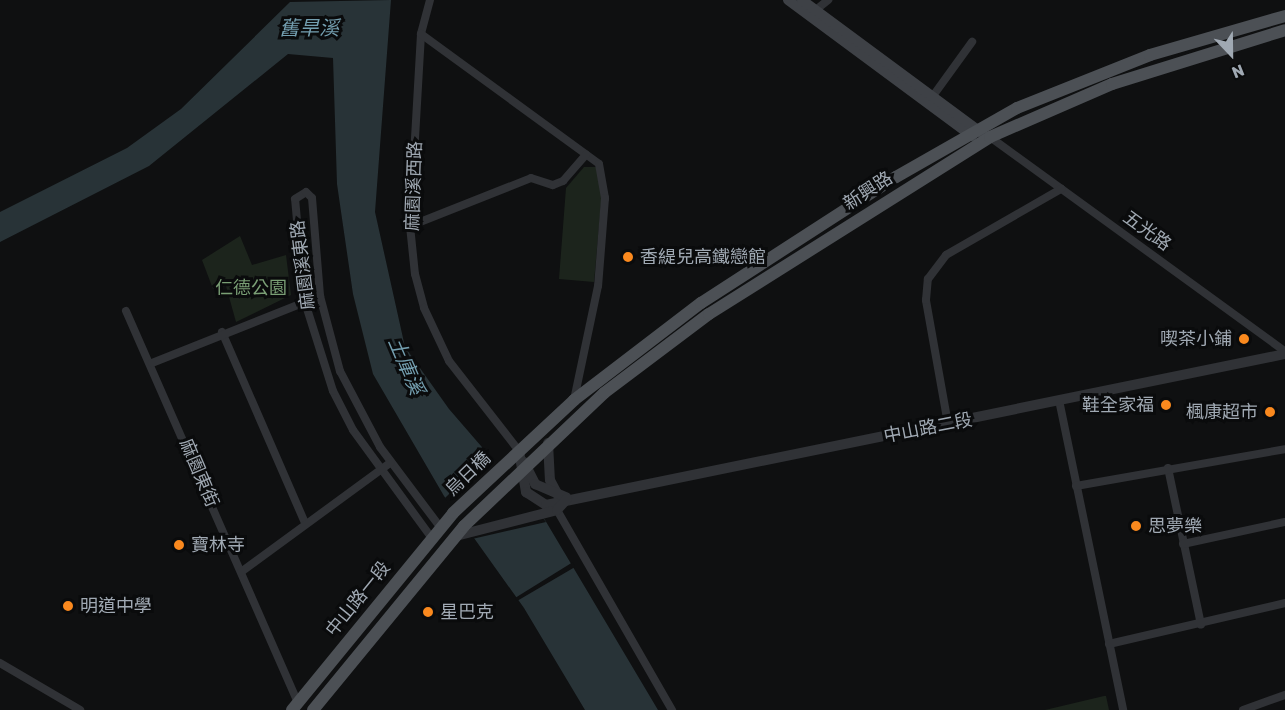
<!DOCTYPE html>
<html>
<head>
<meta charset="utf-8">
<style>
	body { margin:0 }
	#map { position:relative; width:1285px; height:710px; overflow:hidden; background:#0f1011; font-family:Rubik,"Noto Sans TC",sans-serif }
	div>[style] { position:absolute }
	.green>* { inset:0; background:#1c241c }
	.water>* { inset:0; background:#283337 }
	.pier>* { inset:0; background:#0f1011 }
	.minor>* { height:8px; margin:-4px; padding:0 4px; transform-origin:4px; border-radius:4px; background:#303236 }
	.tertiary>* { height:10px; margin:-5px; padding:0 5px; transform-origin:5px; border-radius:5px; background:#303236 }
	.secondary>* { height:10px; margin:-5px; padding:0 5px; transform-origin:5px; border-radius:5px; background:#3e4146 }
	.primary>* { height:12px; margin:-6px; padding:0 6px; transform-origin:6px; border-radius:6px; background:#4c5055 }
	.dots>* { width:16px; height:16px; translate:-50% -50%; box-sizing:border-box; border:3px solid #0a0b0c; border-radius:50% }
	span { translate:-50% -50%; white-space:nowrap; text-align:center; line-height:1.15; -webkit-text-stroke:6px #0a0b0c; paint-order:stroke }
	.street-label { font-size:18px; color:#a0a9b3 }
	.poi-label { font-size:18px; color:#a0a9b3 }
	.left { translate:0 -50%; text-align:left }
	.right { translate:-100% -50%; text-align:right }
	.park-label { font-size:18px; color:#7a9f75 }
	.water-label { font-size:20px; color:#749fb0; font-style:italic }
	.north { position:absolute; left:1201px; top:24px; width:60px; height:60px; -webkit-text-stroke:4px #0a0b0c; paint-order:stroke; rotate:158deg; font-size:16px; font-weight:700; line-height:24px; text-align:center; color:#a0a9b3 }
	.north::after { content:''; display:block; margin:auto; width:21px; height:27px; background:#a0a9b3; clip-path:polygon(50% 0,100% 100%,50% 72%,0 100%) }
</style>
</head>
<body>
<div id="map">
	<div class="green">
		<i style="clip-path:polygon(584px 167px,596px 167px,602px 192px,594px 282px,559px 279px,566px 188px)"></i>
		<i style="clip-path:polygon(240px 236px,252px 265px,286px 255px,291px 295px,236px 322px,226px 286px,213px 289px,202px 260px)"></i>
		<i style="clip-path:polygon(1106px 696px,1109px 710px,1045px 710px,1104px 696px)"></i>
	</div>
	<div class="water">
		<i style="clip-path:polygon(391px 0,375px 212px,405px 347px,449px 409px,545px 520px,658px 710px,585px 710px,524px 608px,444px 496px,373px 374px,353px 294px,337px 184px,333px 58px,288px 54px,149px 166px,0 242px,0 212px,127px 148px,181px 109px,290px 2px)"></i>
	</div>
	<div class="pier">
		<i style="clip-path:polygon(490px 454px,518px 484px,546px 522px,472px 539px,445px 498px)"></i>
		<i style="clip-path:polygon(573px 562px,575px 567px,517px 601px,515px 598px)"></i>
	</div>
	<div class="minor">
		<i style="left:430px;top:0;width:35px;rotate:105deg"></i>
		<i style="left:421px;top:34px;width:192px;rotate:93.3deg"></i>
		<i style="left:410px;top:226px;width:48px;rotate:84.1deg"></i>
		<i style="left:415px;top:274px;width:35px;rotate:75deg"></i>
		<i style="left:424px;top:308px;width:59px;rotate:64.7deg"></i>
		<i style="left:449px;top:361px;width:114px;rotate:52.1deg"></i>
		<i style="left:812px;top:13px;width:21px;rotate:-39deg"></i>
		<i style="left:421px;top:34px;width:220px;rotate:36.1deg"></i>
		<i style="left:599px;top:164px;width:35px;rotate:80deg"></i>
		<i style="left:605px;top:198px;width:88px;rotate:94.5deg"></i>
		<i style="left:598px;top:286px;width:116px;rotate:101.9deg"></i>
		<i style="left:930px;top:100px;width:72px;rotate:-54.1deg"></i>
		<i style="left:990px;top:137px;width:364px;rotate:36deg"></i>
		<i style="left:410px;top:226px;width:130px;rotate:-21.6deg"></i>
		<i style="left:531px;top:178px;width:23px;rotate:18deg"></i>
		<i style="left:553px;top:185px;width:11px;rotate:-22deg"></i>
		<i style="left:563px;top:181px;width:35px;rotate:-49deg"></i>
		<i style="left:126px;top:311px;width:427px;rotate:66.3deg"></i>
		<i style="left:222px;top:332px;width:208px;rotate:66.5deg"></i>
		<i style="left:152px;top:363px;width:181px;rotate:-21.7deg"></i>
		<i style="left:1059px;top:400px;width:317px;rotate:78.3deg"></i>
		<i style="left:948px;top:424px;width:126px;rotate:-100.1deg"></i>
		<i style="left:926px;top:300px;width:21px;rotate:-85deg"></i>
		<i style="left:928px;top:279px;width:30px;rotate:-53deg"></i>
		<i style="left:946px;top:255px;width:133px;rotate:-29.9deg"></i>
		<i style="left:1168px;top:468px;width:160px;rotate:78.1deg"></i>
		<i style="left:1076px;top:486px;width:212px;rotate:-10deg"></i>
		<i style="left:557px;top:510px;width:231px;rotate:60.1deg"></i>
		<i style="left:431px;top:537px;width:132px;rotate:-126.1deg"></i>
		<i style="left:353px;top:430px;width:44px;rotate:-117.1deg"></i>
		<i style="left:333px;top:391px;width:96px;rotate:-107.5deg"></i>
		<i style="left:304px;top:299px;width:100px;rotate:-95.1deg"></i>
		<i style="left:295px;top:199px;width:13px;rotate:-32deg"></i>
		<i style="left:306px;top:192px;width:8px;rotate:45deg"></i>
		<i style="left:312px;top:198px;width:98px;rotate:85.3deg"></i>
		<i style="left:320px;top:296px;width:78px;rotate:75.1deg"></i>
		<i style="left:340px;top:371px;width:86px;rotate:62.2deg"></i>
		<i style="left:380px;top:447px;width:100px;rotate:53.1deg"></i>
		<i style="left:1183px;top:544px;width:104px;rotate:-12.2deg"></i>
		<i style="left:241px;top:572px;width:185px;rotate:-36.2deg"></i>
		<i style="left:1109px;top:644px;width:181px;rotate:-13.1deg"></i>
		<i style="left:0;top:663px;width:93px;rotate:30.4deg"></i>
		<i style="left:1243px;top:710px;width:45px;rotate:-19.7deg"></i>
	</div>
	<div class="tertiary">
		<i style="left:548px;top:443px;width:37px;rotate:87deg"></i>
		<i style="left:550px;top:480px;width:19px;rotate:62deg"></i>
		<i style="left:519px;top:451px;width:42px;rotate:80.3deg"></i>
		<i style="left:526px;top:492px;width:24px;rotate:33deg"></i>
		<i style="left:546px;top:505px;width:754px;rotate:-11.55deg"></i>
		<i style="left:524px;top:462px;width:25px;rotate:63deg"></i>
		<i style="left:535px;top:484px;width:34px;rotate:23deg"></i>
		<i style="left:456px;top:536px;width:104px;rotate:-14.4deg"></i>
		<i style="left:557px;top:510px;width:15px;rotate:-48deg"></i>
	</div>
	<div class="secondary">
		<i style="left:788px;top:0;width:229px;rotate:36.5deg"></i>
		<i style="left:802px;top:0;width:225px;rotate:36.5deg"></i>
	</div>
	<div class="primary">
		<i style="left:292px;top:710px;width:254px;rotate:-50.7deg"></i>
		<i style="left:453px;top:513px;width:166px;rotate:-43deg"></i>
		<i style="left:574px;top:400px;width:160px;rotate:-37.4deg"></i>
		<i style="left:701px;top:303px;width:232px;rotate:-32.9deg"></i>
		<i style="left:896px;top:177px;width:139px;rotate:-29.7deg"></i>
		<i style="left:1017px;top:108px;width:143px;rotate:-21.7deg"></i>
		<i style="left:1150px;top:55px;width:141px;rotate:-16.1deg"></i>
		<i style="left:313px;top:710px;width:238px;rotate:-50.6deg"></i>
		<i style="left:464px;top:526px;width:193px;rotate:-43.5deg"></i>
		<i style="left:604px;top:393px;width:131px;rotate:-37deg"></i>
		<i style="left:709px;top:314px;width:332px;rotate:-32.2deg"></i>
		<i style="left:990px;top:137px;width:133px;rotate:-23.5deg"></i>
		<i style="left:1112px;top:84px;width:181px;rotate:-17.3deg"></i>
	</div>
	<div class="dots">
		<i style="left:628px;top:257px;background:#fa891e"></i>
		<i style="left:1244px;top:339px;background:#fa891e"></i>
		<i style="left:1166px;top:405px;background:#fa891e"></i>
		<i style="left:1270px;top:412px;background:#fa891e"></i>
		<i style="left:1136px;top:526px;background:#fa891e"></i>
		<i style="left:179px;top:545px;background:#fa891e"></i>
		<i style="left:68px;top:606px;background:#fa891e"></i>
		<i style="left:428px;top:612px;background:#fa891e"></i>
	</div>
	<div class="street-label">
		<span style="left:414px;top:186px;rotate:-88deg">麻園溪西路</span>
		<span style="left:868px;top:191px;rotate:-33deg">新興路</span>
		<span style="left:1147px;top:231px;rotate:36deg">五光路</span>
		<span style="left:303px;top:265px;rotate:-97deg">麻園溪東路</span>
		<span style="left:928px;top:428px;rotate:-11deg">中山路二段</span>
		<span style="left:199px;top:473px;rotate:67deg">麻園東街</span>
		<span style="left:468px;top:474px;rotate:-44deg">烏日橋</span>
		<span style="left:358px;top:599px;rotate:-51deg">中山路一段</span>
	</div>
	<div class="poi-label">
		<span class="left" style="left:640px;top:257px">香緹兒高鐵戀館</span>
		<span class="right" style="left:1232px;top:339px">喫茶小鋪</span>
		<span class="right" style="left:1154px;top:405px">鞋全家福</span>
		<span class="right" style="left:1258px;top:412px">楓康超市</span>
		<span class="left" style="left:1148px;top:526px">思夢樂</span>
		<span class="left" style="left:191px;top:545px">寶林寺</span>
		<span class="left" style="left:80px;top:606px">明道中學</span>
		<span class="left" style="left:440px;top:612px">星巴克</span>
	</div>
	<div class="park-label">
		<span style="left:251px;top:288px">仁德公園</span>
	</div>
	<div class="water-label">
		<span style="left:309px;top:28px">舊旱溪</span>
		<span style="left:406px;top:366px;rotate:67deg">土庫溪</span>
	</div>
	<div class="north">N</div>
</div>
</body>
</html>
